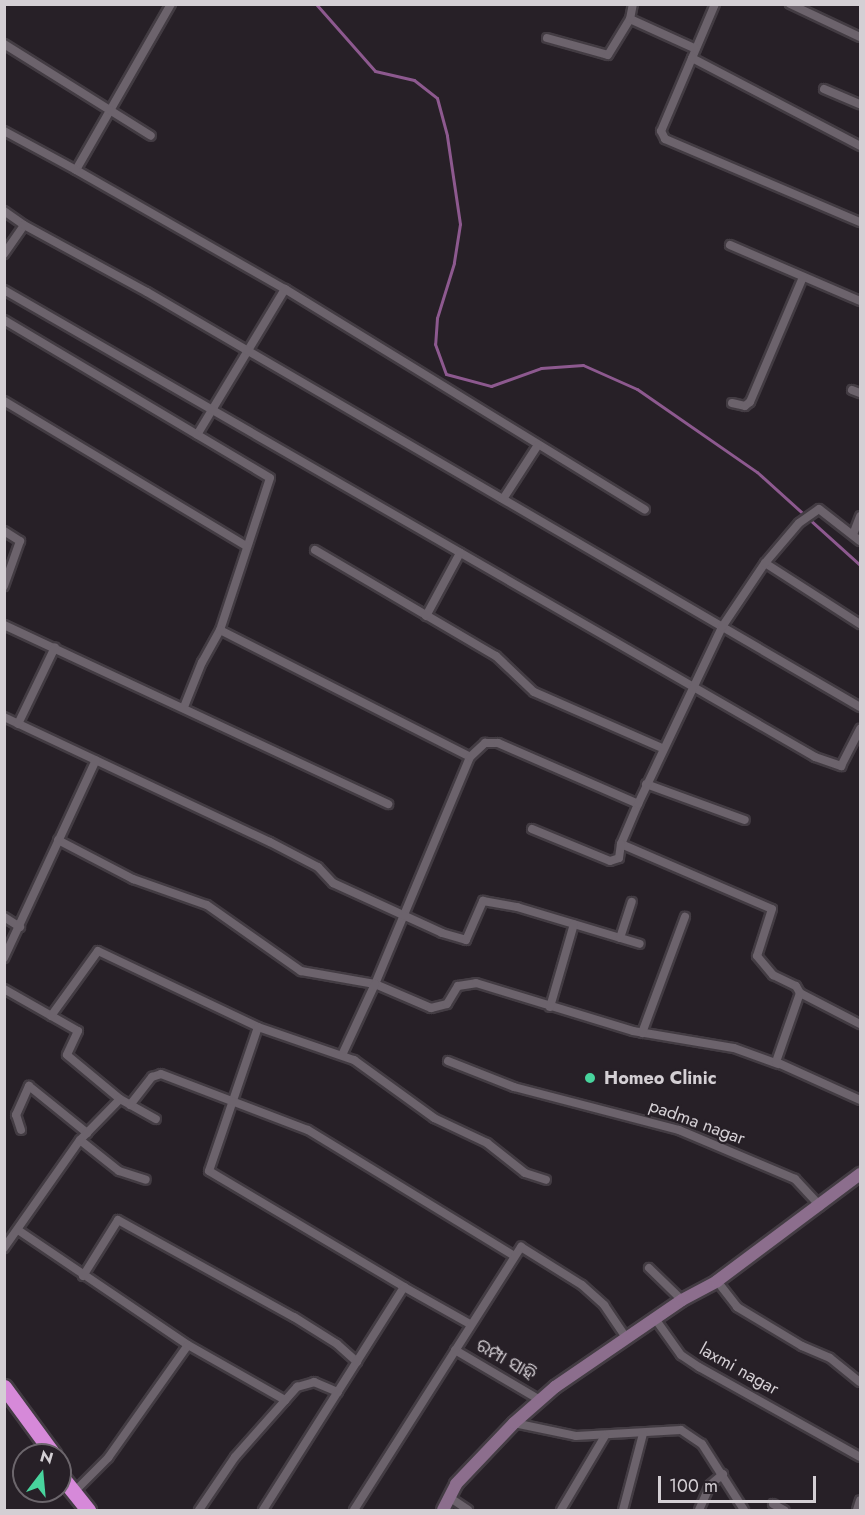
<!DOCTYPE html>
<html>
<head>
<meta charset="utf-8">
<style>
	body { margin:0 }
	#map { position:relative; width:865px; height:1515px; overflow:hidden; background:#272027; font-family:Jost,"Noto Sans Oriya",sans-serif }
	div>[style] { position:absolute }
	.stream>* { height:3px; margin:-1.5px; padding:0 1.5px; transform-origin:1.5px; border-radius:1.5px; background:#8d598f }
	.roads { filter:drop-shadow(2px 0 #433c43) drop-shadow(-2px 0 #433c43) drop-shadow(0 2px #433c43) drop-shadow(0 -2px #433c43) }
	.street>* { height:8px; margin:-4px; padding:0 4px; transform-origin:4px; border-radius:4px; background:#6c636c }
	.secondary>* { height:12px; margin:-6px; padding:0 6px; transform-origin:6px; border-radius:6px; background:#8c6e8d }
	.highway>* { height:15px; margin:-7.5px; padding:0 7.5px; transform-origin:7.5px; border-radius:7.5px; background:#d689d9 }
	.dots>* { width:16px; height:16px; translate:-50% -50%; box-sizing:border-box; border:3px solid #272027; border-radius:50% }
	span { translate:-50% -50%; white-space:nowrap; text-align:center; line-height:1.15; -webkit-text-stroke:4.5px #272027; paint-order:stroke }
	.poi-label { font-size:18px; color:#d4cfd4; font-weight:700 }
	.left { translate:0 -50%; text-align:left }
	.street-label { font-size:18px; color:#d4cfd4 }
	.frame { position:absolute; inset:0; border:6px solid #d4cfd4; pointer-events:none }
	.north { position:absolute; left:12px; top:1443px; width:60px; height:60px; box-sizing:border-box; background:#272027; border:2px solid #6c666c; border-radius:50%; rotate:16deg; font-size:16px; font-weight:700; line-height:24px; text-align:center; color:#d4cfd4 }
	.north::after { content:''; display:block; margin:auto; width:21px; height:27px; background:#48d49d; clip-path:polygon(50% 0,100% 100%,50% 72%,0 100%) }
	.scale { position:absolute; left:658px; top:1476px; width:158px; height:27px; box-sizing:border-box; border:3px solid #d4cfd4; border-top:0; padding-left:8px; font-size:18px; line-height:21px; white-space:nowrap; color:#d4cfd4; -webkit-text-stroke:4px #272027; paint-order:stroke }
</style>
</head>
<body>
<div id="map">
	<div class="stream">
		<i style="left:316px;top:4px;width:89px;rotate:48.6deg"></i>
		<i style="left:375px;top:71px;width:40px;rotate:13deg"></i>
		<i style="left:414px;top:80px;width:29px;rotate:38deg"></i>
		<i style="left:437px;top:98px;width:39px;rotate:75deg"></i>
		<i style="left:447px;top:136px;width:89px;rotate:81.6deg"></i>
		<i style="left:460px;top:224px;width:39px;rotate:99deg"></i>
		<i style="left:454px;top:263px;width:58px;rotate:107.2deg"></i>
		<i style="left:437px;top:318px;width:26px;rotate:94deg"></i>
		<i style="left:435px;top:344px;width:32px;rotate:70deg"></i>
		<i style="left:446px;top:374px;width:47px;rotate:14.9deg"></i>
		<i style="left:491px;top:386px;width:53px;rotate:-19.8deg"></i>
		<i style="left:541px;top:368px;width:42px;rotate:-4.1deg"></i>
		<i style="left:583px;top:365px;width:59px;rotate:24deg"></i>
		<i style="left:637px;top:389px;width:146px;rotate:34.7deg"></i>
		<i style="left:757px;top:472px;width:139px;rotate:42.1deg"></i>
	</div>
	<div class="roads">
		<div class="street">
			<i style="left:171px;top:4px;width:191px;rotate:119.8deg"></i>
			<i style="left:76px;top:170px;width:241px;rotate:29.7deg"></i>
			<i style="left:285px;top:289px;width:170px;rotate:121.1deg"></i>
			<i style="left:715px;top:4px;width:138px;rotate:113deg"></i>
			<i style="left:661px;top:131px;width:9px;rotate:63deg"></i>
			<i style="left:665px;top:139px;width:212px;rotate:23.1deg"></i>
			<i style="left:790px;top:4px;width:77px;rotate:25.2deg"></i>
			<i style="left:630px;top:19px;width:72px;rotate:24.4deg"></i>
			<i style="left:547px;top:38px;width:63px;rotate:15.6deg"></i>
			<i style="left:608px;top:55px;width:42px;rotate:-58.6deg"></i>
			<i style="left:630px;top:19px;width:15px;rotate:-79deg"></i>
			<i style="left:4px;top:44px;width:173px;rotate:32deg"></i>
			<i style="left:692px;top:58px;width:190px;rotate:27.6deg"></i>
			<i style="left:824px;top:89px;width:39px;rotate:23deg"></i>
			<i style="left:4px;top:131px;width:82px;rotate:28.4deg"></i>
			<i style="left:4px;top:211px;width:24px;rotate:35deg"></i>
			<i style="left:730px;top:245px;width:142px;rotate:23.3deg"></i>
			<i style="left:4px;top:254px;width:35px;rotate:-55deg"></i>
			<i style="left:24px;top:225px;width:140px;rotate:28.6deg"></i>
			<i style="left:147px;top:292px;width:825px;rotate:30.2deg"></i>
			<i style="left:285px;top:289px;width:422px;rotate:31.5deg"></i>
			<i style="left:4px;top:290px;width:936px;rotate:29.93deg"></i>
			<i style="left:815px;top:757px;width:28px;rotate:19deg"></i>
			<i style="left:841px;top:766px;width:42px;rotate:-62.8deg"></i>
			<i style="left:4px;top:320px;width:309px;rotate:30.7deg"></i>
			<i style="left:270px;top:478px;width:160px;rotate:108.2deg"></i>
			<i style="left:220px;top:630px;width:37px;rotate:119deg"></i>
			<i style="left:202px;top:662px;width:48px;rotate:111.8deg"></i>
			<i style="left:852px;top:390px;width:9px;rotate:21deg"></i>
			<i style="left:4px;top:401px;width:282px;rotate:30.9deg"></i>
			<i style="left:732px;top:403px;width:13px;rotate:13deg"></i>
			<i style="left:745px;top:406px;width:6px;rotate:-39deg"></i>
			<i style="left:750px;top:402px;width:136px;rotate:-67deg"></i>
			<i style="left:503px;top:499px;width:64px;rotate:-57.1deg"></i>
			<i style="left:4px;top:531px;width:19px;rotate:32deg"></i>
			<i style="left:20px;top:541px;width:48px;rotate:109.6deg"></i>
			<i style="left:854px;top:532px;width:17px;rotate:-69deg"></i>
			<i style="left:315px;top:550px;width:210px;rotate:30.4deg"></i>
			<i style="left:496px;top:656px;width:52px;rotate:43.5deg"></i>
			<i style="left:534px;top:692px;width:140px;rotate:23.6deg"></i>
			<i style="left:765px;top:563px;width:113px;rotate:32.7deg"></i>
			<i style="left:426px;top:616px;width:72px;rotate:-61.6deg"></i>
			<i style="left:4px;top:625px;width:424px;rotate:25deg"></i>
			<i style="left:220px;top:630px;width:280px;rotate:26.9deg"></i>
			<i style="left:470px;top:757px;width:246px;rotate:112.7deg"></i>
			<i style="left:375px;top:984px;width:61px;rotate:23.2deg"></i>
			<i style="left:431px;top:1008px;width:16px;rotate:-14deg"></i>
			<i style="left:447px;top:1004px;width:21px;rotate:-59deg"></i>
			<i style="left:458px;top:986px;width:18px;rotate:-9deg"></i>
			<i style="left:476px;top:983px;width:164px;rotate:17deg"></i>
			<i style="left:633px;top:1031px;width:102px;rotate:9.6deg"></i>
			<i style="left:734px;top:1048px;width:47px;rotate:20deg"></i>
			<i style="left:4px;top:717px;width:294px;rotate:25.2deg"></i>
			<i style="left:270px;top:842px;width:54px;rotate:27.5deg"></i>
			<i style="left:318px;top:867px;width:22px;rotate:47deg"></i>
			<i style="left:333px;top:883px;width:120px;rotate:24.6deg"></i>
			<i style="left:442px;top:933px;width:25px;rotate:16deg"></i>
			<i style="left:466px;top:940px;width:43px;rotate:-66.4deg"></i>
			<i style="left:483px;top:901px;width:35px;rotate:10deg"></i>
			<i style="left:517px;top:907px;width:128px;rotate:16.7deg"></i>
			<i style="left:18px;top:724px;width:85px;rotate:-64.3deg"></i>
			<i style="left:470px;top:757px;width:21px;rotate:-43deg"></i>
			<i style="left:485px;top:743px;width:13px"></i>
			<i style="left:498px;top:743px;width:153px;rotate:23.5deg"></i>
			<i style="left:638px;top:804px;width:43px;rotate:113deg"></i>
			<i style="left:621px;top:844px;width:164px;rotate:23.3deg"></i>
			<i style="left:772px;top:909px;width:49px;rotate:107.7deg"></i>
			<i style="left:757px;top:956px;width:25px;rotate:50deg"></i>
			<i style="left:773px;top:975px;width:25px;rotate:26deg"></i>
			<i style="left:796px;top:986px;width:8px;rotate:60deg"></i>
			<i style="left:800px;top:993px;width:73px;rotate:109.2deg"></i>
			<i style="left:776px;top:1062px;width:92px;rotate:24.3deg"></i>
			<i style="left:646px;top:784px;width:105px;rotate:20deg"></i>
			<i style="left:638px;top:804px;width:196px;rotate:-64.6deg"></i>
			<i style="left:722px;top:627px;width:77px;rotate:-56.1deg"></i>
			<i style="left:765px;top:563px;width:52px;rotate:-49.6deg"></i>
			<i style="left:799px;top:523px;width:24px;rotate:-35deg"></i>
			<i style="left:819px;top:509px;width:52px;rotate:38deg"></i>
			<i style="left:532px;top:829px;width:84px;rotate:22.3deg"></i>
			<i style="left:610px;top:861px;width:9px;rotate:-18deg"></i>
			<i style="left:619px;top:858px;width:14px;rotate:-82deg"></i>
			<i style="left:58px;top:840px;width:85px;rotate:27.5deg"></i>
			<i style="left:133px;top:879px;width:78px;rotate:19.4deg"></i>
			<i style="left:207px;top:905px;width:115px;rotate:35.1deg"></i>
			<i style="left:301px;top:971px;width:75px;rotate:10deg"></i>
			<i style="left:375px;top:984px;width:78px;rotate:114.9deg"></i>
			<i style="left:4px;top:917px;width:19px;rotate:32deg"></i>
			<i style="left:620px;top:938px;width:38px;rotate:-72deg"></i>
			<i style="left:4px;top:958px;width:218px;rotate:-65.1deg"></i>
			<i style="left:4px;top:989px;width:85px;rotate:29.6deg"></i>
			<i style="left:78px;top:1031px;width:26px;rotate:115deg"></i>
			<i style="left:67px;top:1055px;width:69px;rotate:39.7deg"></i>
			<i style="left:120px;top:1099px;width:41px;rotate:29.1deg"></i>
			<i style="left:800px;top:993px;width:68px;rotate:27.3deg"></i>
			<i style="left:550px;top:1007px;width:86px;rotate:-73.9deg"></i>
			<i style="left:51px;top:1016px;width:80px;rotate:-54.1deg"></i>
			<i style="left:98px;top:951px;width:177px;rotate:25.4deg"></i>
			<i style="left:258px;top:1027px;width:102px;rotate:19deg"></i>
			<i style="left:354px;top:1060px;width:99px;rotate:35.9deg"></i>
			<i style="left:434px;top:1118px;width:59px;rotate:25.3deg"></i>
			<i style="left:487px;top:1143px;width:48px;rotate:38.3deg"></i>
			<i style="left:525px;top:1173px;width:22px;rotate:18deg"></i>
			<i style="left:258px;top:1027px;width:152px;rotate:108.8deg"></i>
			<i style="left:209px;top:1171px;width:227px;rotate:30.7deg"></i>
			<i style="left:642px;top:1033px;width:124px;rotate:-69.7deg"></i>
			<i style="left:448px;top:1061px;width:71px;rotate:21.5deg"></i>
			<i style="left:514px;top:1087px;width:171px;rotate:14.6deg"></i>
			<i style="left:679px;top:1130px;width:126px;rotate:22.9deg"></i>
			<i style="left:795px;top:1179px;width:37px;rotate:47deg"></i>
			<i style="left:130px;top:1105px;width:36px;rotate:-52deg"></i>
			<i style="left:152px;top:1077px;width:9px;rotate:-18deg"></i>
			<i style="left:161px;top:1074px;width:157px;rotate:20.9deg"></i>
			<i style="left:308px;top:1130px;width:240px;rotate:31.4deg"></i>
			<i style="left:21px;top:1130px;width:16px;rotate:-108deg"></i>
			<i style="left:16px;top:1115px;width:32px;rotate:-66deg"></i>
			<i style="left:29px;top:1086px;width:75px;rotate:39deg"></i>
			<i style="left:80px;top:1140px;width:50px;rotate:38.5deg"></i>
			<i style="left:119px;top:1171px;width:28px;rotate:18deg"></i>
			<i style="left:18px;top:1230px;width:205px;rotate:34.1deg"></i>
			<i style="left:4px;top:1248px;width:132px;rotate:-54.9deg"></i>
			<i style="left:80px;top:1140px;width:57px;rotate:-45.7deg"></i>
			<i style="left:649px;top:1268px;width:46px;rotate:44.1deg"></i>
			<i style="left:83px;top:1276px;width:66px;rotate:-58deg"></i>
			<i style="left:118px;top:1220px;width:201px;rotate:28.9deg"></i>
			<i style="left:294px;top:1317px;width:51px;rotate:32.1deg"></i>
			<i style="left:337px;top:1344px;width:27px;rotate:42deg"></i>
			<i style="left:717px;top:1281px;width:33px;rotate:52deg"></i>
			<i style="left:737px;top:1307px;width:76px;rotate:31deg"></i>
			<i style="left:802px;top:1346px;width:30px;rotate:23deg"></i>
			<i style="left:830px;top:1358px;width:38px;rotate:39deg"></i>
			<i style="left:656px;top:1320px;width:43px;rotate:54.5deg"></i>
			<i style="left:681px;top:1355px;width:22px;rotate:34deg"></i>
			<i style="left:699px;top:1367px;width:184px;rotate:29.2deg"></i>
			<i style="left:455px;top:1350px;width:99px;rotate:30.5deg"></i>
			<i style="left:514px;top:1423px;width:63px;rotate:11.8deg"></i>
			<i style="left:576px;top:1436px;width:105px;rotate:-3.3deg"></i>
			<i style="left:681px;top:1430px;width:25px;rotate:34deg"></i>
			<i style="left:702px;top:1444px;width:78px;rotate:57.5deg"></i>
			<i style="left:75px;top:1491px;width:47px;rotate:-45deg"></i>
			<i style="left:108px;top:1458px;width:138px;rotate:-54.7deg"></i>
			<i style="left:188px;top:1345px;width:112px;rotate:29.6deg"></i>
			<i style="left:449px;top:1497px;width:23px;rotate:34deg"></i>
			<i style="left:773px;top:1504px;width:13px;rotate:29deg"></i>
			<i style="left:199px;top:1510px;width:64px;rotate:-55.8deg"></i>
			<i style="left:235px;top:1457px;width:94px;rotate:-48.5deg"></i>
			<i style="left:297px;top:1387px;width:18px;rotate:-16deg"></i>
			<i style="left:314px;top:1382px;width:26px;rotate:23deg"></i>
			<i style="left:263px;top:1510px;width:264px;rotate:-57.7deg"></i>
			<i style="left:404px;top:1287px;width:76px;rotate:29.3deg"></i>
			<i style="left:354px;top:1510px;width:312px;rotate:-57.6deg"></i>
			<i style="left:521px;top:1247px;width:72px;rotate:31.9deg"></i>
			<i style="left:582px;top:1285px;width:30px;rotate:42deg"></i>
			<i style="left:604px;top:1305px;width:41px;rotate:55.9deg"></i>
			<i style="left:561px;top:1510px;width:86px;rotate:-59.3deg"></i>
			<i style="left:623px;top:1510px;width:79px;rotate:-75.3deg"></i>
			<i style="left:699px;top:1510px;width:27px;rotate:-66deg"></i>
			<i style="left:710px;top:1485px;width:17px;rotate:-40deg"></i>
			<i style="left:857px;top:1510px;width:10px;rotate:-73deg"></i>
		</div>
		<div class="secondary">
			<i style="left:443px;top:1510px;width:29px;rotate:-63deg"></i>
			<i style="left:456px;top:1484px;width:84px;rotate:-46.4deg"></i>
			<i style="left:514px;top:1423px;width:55px;rotate:-41.3deg"></i>
			<i style="left:555px;top:1387px;width:154px;rotate:-34.4deg"></i>
			<i style="left:682px;top:1300px;width:40px;rotate:-28deg"></i>
			<i style="left:717px;top:1281px;width:179px;rotate:-36.8deg"></i>
		</div>
		<div class="highway">
			<i style="left:4px;top:1387px;width:84px;rotate:53.7deg"></i>
			<i style="left:60px;top:1475px;width:45px;rotate:51.3deg"></i>
		</div>
	</div>
	<div class="dots">
		<i style="left:590px;top:1078px;background:#48d49d"></i>
	</div>
	<div class="poi-label">
		<span class="left" style="left:604px;top:1078px">Homeo Clinic</span>
	</div>
	<div class="street-label">
		<span style="left:697px;top:1122px;rotate:20deg">padma nagar</span>
		<span style="left:506px;top:1360px;rotate:30deg">ରମ୍ପା ସାହି</span>
		<span style="left:739px;top:1369px;rotate:29deg">laxmi nagar</span>
	</div>
	<div class="frame"></div>
	<div class="north">N</div>
	<div class="scale">100 m</div>
</div>
</body>
</html>
